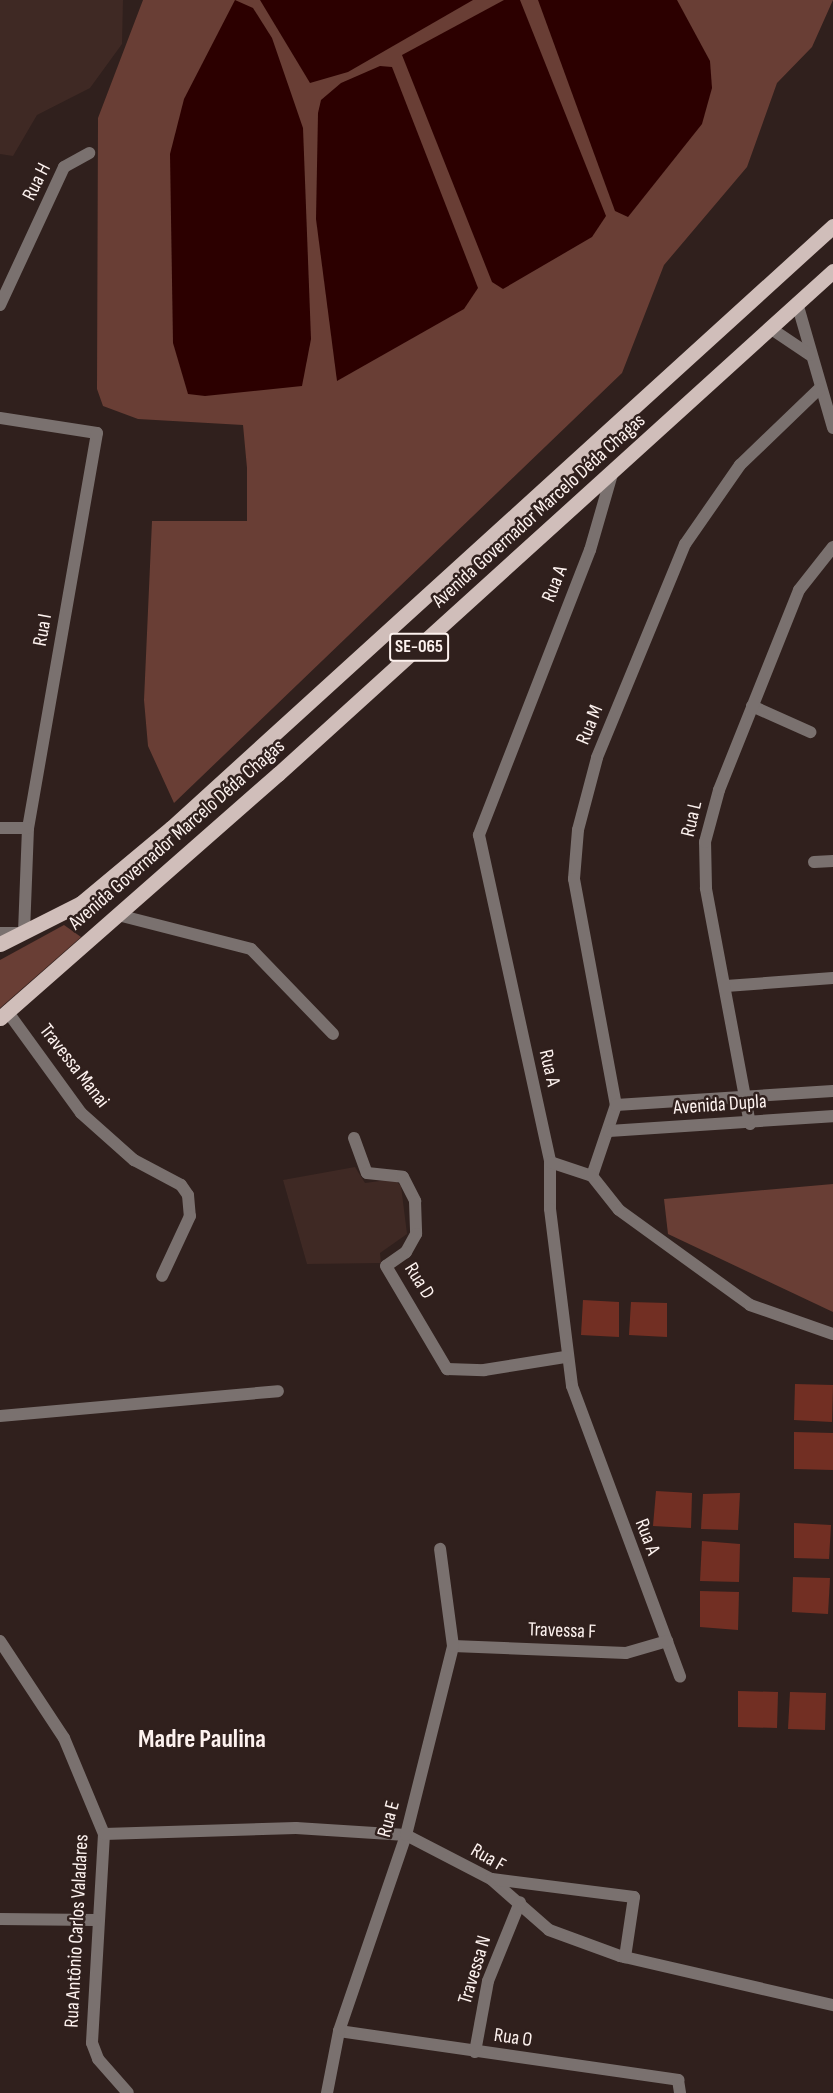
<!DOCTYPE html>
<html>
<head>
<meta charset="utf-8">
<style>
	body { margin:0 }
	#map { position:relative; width:833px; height:2093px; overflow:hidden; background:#30201d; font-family:"Sofia Sans Condensed",sans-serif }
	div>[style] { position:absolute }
	.built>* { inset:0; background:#3f2924 }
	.green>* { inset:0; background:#693e35 }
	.water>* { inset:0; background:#2c0000 }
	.building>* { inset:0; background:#722f23 }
	.street>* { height:12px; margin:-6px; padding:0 6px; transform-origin:6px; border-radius:6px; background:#7a716f }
	.primary>* { height:15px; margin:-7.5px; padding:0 7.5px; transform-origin:7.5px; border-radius:7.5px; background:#d0beba }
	span { translate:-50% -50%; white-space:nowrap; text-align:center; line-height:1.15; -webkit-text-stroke:5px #30201d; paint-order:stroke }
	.shield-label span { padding:2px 4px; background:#30201d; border:2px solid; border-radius:4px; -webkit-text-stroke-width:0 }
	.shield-label { font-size:18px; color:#fdf2ef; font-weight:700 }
	.street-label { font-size:20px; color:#fdf2ef }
	.district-label { font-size:26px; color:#fdf2ef; font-weight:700 }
</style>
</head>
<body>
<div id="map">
	<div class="built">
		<i style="clip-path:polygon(0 0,123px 0,122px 44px,90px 88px,37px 115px,13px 156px,0 154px)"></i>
		<i style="clip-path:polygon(355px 1167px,365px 1183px,394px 1179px,401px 1186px,407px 1234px,380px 1253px,381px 1263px,307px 1264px,283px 1180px)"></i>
	</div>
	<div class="green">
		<i style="clip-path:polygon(143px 0,833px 0,812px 47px,777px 83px,747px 167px,664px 265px,622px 373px,174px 803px,148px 746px,144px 700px,152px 521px,247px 521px,247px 468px,243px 425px,138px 419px,103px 406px,97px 389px,98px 118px)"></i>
		<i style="clip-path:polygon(64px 925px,81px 937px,0 1008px,0 960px)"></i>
		<i style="clip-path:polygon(833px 1184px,833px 1312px,668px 1234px,664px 1199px)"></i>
	</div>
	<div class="water">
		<i style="clip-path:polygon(235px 0,253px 8px,272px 38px,303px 128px,311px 339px,302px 386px,205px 396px,188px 394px,173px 343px,170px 154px,184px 99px)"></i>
		<i style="clip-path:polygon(260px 0,473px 0,348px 72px,310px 83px)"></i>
		<i style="clip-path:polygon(504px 0,520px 0,606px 216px,592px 237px,503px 289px,492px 282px,402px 55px)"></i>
		<i style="clip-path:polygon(538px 0,677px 0,710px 61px,712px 88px,702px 124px,628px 217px,615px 211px)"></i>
		<i style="clip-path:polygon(380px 66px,392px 67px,478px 288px,464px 309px,337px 381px,316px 219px,318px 113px,321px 100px,341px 83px)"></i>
	</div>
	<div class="building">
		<i style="clip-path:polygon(583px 1300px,619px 1302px,619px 1337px,581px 1335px)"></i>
		<i style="clip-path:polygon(631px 1302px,667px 1303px,667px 1337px,629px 1335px)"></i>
		<i style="clip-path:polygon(795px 1384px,833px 1385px,832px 1422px,794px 1420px)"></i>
		<i style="clip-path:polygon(794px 1432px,833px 1433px,833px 1470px,794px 1469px)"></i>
		<i style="clip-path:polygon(656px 1491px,692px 1493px,691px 1528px,653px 1526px)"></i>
		<i style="clip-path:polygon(740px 1493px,738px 1530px,701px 1529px,703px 1494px)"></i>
		<i style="clip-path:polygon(794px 1523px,831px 1525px,829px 1559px,794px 1558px)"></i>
		<i style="clip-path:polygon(702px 1541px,740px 1544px,739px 1582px,700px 1581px)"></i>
		<i style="clip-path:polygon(793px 1577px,830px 1578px,828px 1614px,792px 1612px)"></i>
		<i style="clip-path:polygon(700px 1591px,739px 1592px,738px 1630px,700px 1627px)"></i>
		<i style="clip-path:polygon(738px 1691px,778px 1692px,777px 1728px,738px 1727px)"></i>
		<i style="clip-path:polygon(790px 1692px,826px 1693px,825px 1730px,788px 1729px)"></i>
	</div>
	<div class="street">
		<i style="left:797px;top:303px;width:130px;rotate:73.9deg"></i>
		<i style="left:0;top:305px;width:152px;rotate:-65.1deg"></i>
		<i style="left:64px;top:167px;width:29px;rotate:-29deg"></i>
		<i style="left:770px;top:328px;width:48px;rotate:34deg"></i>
		<i style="left:819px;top:389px;width:110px;rotate:136.1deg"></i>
		<i style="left:740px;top:465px;width:96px;rotate:124.8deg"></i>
		<i style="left:685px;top:544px;width:231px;rotate:112.4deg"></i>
		<i style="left:597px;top:758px;width:74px;rotate:104.8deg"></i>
		<i style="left:578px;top:830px;width:49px;rotate:94.7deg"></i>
		<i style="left:574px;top:879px;width:230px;rotate:79.5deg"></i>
		<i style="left:616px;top:1105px;width:75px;rotate:108.7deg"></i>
		<i style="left:592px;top:1176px;width:43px;rotate:51.5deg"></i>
		<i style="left:619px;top:1210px;width:162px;rotate:35.9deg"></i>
		<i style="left:750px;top:1305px;width:88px;rotate:19.3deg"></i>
		<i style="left:0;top:418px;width:98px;rotate:8.8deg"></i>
		<i style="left:97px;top:433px;width:401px;rotate:99.9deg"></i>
		<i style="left:28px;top:828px;width:104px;rotate:92.2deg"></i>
		<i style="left:612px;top:474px;width:79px;rotate:106.1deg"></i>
		<i style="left:590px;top:550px;width:306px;rotate:111.3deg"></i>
		<i style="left:479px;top:835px;width:335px;rotate:77.7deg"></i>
		<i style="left:550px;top:1162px;width:47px;rotate:90deg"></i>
		<i style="left:550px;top:1209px;width:178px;rotate:82.9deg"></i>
		<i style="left:572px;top:1386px;width:310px;rotate:69.6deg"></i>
		<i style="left:752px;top:706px;width:64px;rotate:24.1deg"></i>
		<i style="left:0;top:828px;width:28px"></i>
		<i style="left:814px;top:862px;width:19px;rotate:-3deg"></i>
		<i style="left:118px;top:915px;width:137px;rotate:14.3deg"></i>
		<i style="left:251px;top:949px;width:118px;rotate:46deg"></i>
		<i style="left:0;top:933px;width:20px"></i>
		<i style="left:726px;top:986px;width:107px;rotate:-4.3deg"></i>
		<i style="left:7px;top:1011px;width:126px;rotate:54deg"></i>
		<i style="left:81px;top:1113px;width:71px;rotate:41.6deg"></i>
		<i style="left:134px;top:1160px;width:53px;rotate:28deg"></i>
		<i style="left:181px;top:1185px;width:12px;rotate:55deg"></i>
		<i style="left:188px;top:1195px;width:21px;rotate:85deg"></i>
		<i style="left:190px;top:1216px;width:66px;rotate:115deg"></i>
		<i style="left:616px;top:1105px;width:217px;rotate:-3.7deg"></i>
		<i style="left:750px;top:1124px;width:240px;rotate:-100.6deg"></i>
		<i style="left:706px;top:888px;width:46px;rotate:-91.2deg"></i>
		<i style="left:705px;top:842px;width:54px;rotate:-74.9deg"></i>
		<i style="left:719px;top:790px;width:215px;rotate:-68.2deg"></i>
		<i style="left:799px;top:590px;width:55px;rotate:-51.7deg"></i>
		<i style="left:609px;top:1131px;width:225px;rotate:-3.8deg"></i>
		<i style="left:354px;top:1138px;width:37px;rotate:70deg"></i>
		<i style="left:367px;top:1173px;width:36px;rotate:6deg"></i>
		<i style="left:403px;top:1177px;width:27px;rotate:63deg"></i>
		<i style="left:415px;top:1201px;width:33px;rotate:88deg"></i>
		<i style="left:416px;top:1234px;width:21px;rotate:119deg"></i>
		<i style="left:406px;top:1252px;width:24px;rotate:145deg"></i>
		<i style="left:386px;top:1266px;width:120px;rotate:59.4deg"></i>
		<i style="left:447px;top:1369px;width:37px;rotate:2deg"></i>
		<i style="left:484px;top:1370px;width:82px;rotate:-9.1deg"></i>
		<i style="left:550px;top:1162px;width:44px;rotate:18.4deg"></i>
		<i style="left:0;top:1416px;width:279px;rotate:-5.1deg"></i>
		<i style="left:0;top:1641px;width:116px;rotate:56.6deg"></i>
		<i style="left:64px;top:1738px;width:104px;rotate:67.4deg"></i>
		<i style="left:104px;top:1834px;width:209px;rotate:93.3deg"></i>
		<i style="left:92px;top:2043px;width:17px;rotate:69deg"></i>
		<i style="left:98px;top:2059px;width:45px;rotate:48.6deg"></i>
		<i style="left:453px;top:1646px;width:173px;rotate:2.3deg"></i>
		<i style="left:626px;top:1653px;width:43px;rotate:-16.3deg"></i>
		<i style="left:104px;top:1834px;width:192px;rotate:-1.8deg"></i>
		<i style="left:296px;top:1828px;width:110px;rotate:3.6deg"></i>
		<i style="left:406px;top:1835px;width:96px;rotate:27.4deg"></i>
		<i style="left:491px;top:1879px;width:77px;rotate:41.3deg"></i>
		<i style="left:549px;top:1930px;width:76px;rotate:20.1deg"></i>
		<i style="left:620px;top:1956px;width:219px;rotate:13deg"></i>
		<i style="left:492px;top:1879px;width:143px;rotate:7.2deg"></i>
		<i style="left:634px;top:1897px;width:61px;rotate:98.5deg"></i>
		<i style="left:0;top:1919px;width:95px;rotate:0.6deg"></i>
		<i style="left:339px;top:2031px;width:343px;rotate:8.2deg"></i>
		<i style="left:678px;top:2080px;width:13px;rotate:81deg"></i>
		<i style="left:475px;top:2052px;width:72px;rotate:-79.6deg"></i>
		<i style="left:488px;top:1981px;width:85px;rotate:-67.9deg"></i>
		<i style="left:327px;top:2093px;width:63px;rotate:-79deg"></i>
		<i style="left:339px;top:2031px;width:207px;rotate:-71.1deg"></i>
		<i style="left:406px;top:1835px;width:195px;rotate:-76deg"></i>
		<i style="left:453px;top:1646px;width:98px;rotate:-97.6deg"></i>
	</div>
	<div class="primary">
		<i style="left:0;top:944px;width:91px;rotate:-26.8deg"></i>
		<i style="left:81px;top:903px;width:117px;rotate:-39.8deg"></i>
		<i style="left:171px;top:828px;width:895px;rotate:-42.28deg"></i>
		<i style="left:0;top:1018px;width:370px;rotate:-41.3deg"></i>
		<i style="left:278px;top:774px;width:749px;rotate:-42.19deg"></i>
	</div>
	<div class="shield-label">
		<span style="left:419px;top:647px">SE-065</span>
	</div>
	<div class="street-label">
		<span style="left:37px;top:182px;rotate:-63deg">Rua H</span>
		<span style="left:539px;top:511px;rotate:-42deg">Avenida Governador Marcelo Déda Chagas</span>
		<span style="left:555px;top:584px;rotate:-68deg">Rua A</span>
		<span style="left:43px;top:630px;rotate:-80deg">Rua I</span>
		<span style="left:590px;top:725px;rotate:-68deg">Rua M</span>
		<span style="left:692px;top:819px;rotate:-77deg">Rua L</span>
		<span style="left:177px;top:835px;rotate:-41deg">Avenida Governador Marcelo Déda Chagas</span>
		<span style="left:74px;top:1066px;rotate:52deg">Travessa Manai</span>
		<span style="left:549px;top:1068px;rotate:77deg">Rua A</span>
		<span style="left:720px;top:1105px;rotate:-4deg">Avenida Dupla</span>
		<span style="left:419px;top:1281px;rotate:58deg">Rua D</span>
		<span style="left:647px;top:1537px;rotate:69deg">Rua A</span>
		<span style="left:562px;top:1631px;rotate:2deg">Travessa F</span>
		<span style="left:389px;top:1819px;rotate:-75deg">Rua E</span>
		<span style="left:488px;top:1858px;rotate:30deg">Rua F</span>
		<span style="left:77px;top:1931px;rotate:-87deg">Rua Antônio Carlos Valadares</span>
		<span style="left:475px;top:1970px;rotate:-73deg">Travessa N</span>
		<span style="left:513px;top:2038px;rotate:8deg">Rua O</span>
	</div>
	<div class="district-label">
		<span style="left:202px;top:1740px">Madre Paulina</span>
	</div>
</div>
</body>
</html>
